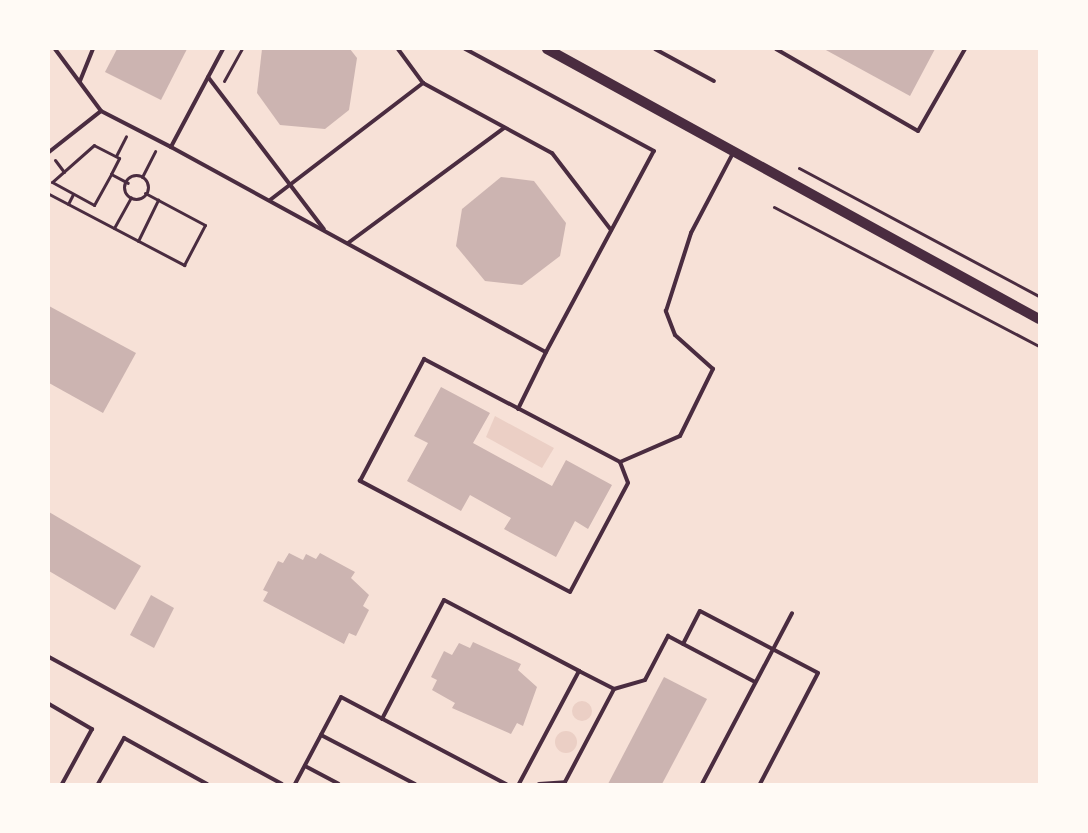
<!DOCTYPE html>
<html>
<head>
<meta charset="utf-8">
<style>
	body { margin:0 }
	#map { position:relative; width:1088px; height:833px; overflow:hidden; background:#f7e1d7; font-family:"Fira Sans Condensed",sans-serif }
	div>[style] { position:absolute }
	.green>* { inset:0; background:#ebcfc5 }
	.round { border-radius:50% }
	.building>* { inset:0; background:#ccb4b1 }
	.path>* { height:3px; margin:-1.5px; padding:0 1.5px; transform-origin:1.5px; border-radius:1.5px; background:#4a2c40 }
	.path>.ring { margin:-1.5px; padding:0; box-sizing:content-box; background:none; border:3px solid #4a2c40; border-radius:50% }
	.service>* { height:4px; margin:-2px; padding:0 2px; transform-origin:2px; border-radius:2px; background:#4a2c40 }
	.secondary>* { height:10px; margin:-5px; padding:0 5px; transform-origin:5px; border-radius:5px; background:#4a2c40 }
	span { translate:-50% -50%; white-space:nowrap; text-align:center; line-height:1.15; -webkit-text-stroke:4.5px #fffaf5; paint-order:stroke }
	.frame { position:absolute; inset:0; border:50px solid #fffaf5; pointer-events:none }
</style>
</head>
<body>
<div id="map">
	<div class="green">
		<i style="clip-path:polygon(495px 416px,554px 448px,542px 468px,486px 437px)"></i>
		<i class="round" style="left:572px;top:701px;width:20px;height:20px"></i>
		<i class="round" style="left:555px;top:731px;width:22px;height:22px"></i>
	</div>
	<div class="building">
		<i style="clip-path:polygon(117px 49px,187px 49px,161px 100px,105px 72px)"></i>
		<i style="clip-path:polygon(262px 49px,350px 49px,357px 58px,349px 110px,325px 129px,280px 125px,257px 93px)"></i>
		<i style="clip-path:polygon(824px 49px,935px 49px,910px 96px)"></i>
		<i style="clip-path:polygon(501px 177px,534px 181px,566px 223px,560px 256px,522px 285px,485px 281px,456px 246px,462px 209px)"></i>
		<i style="clip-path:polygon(49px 306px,136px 353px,103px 413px,49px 383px)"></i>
		<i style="clip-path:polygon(441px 387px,490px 413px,473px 443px,552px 486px,566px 460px,612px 485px,588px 529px,575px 521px,556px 557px,504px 529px,511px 518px,470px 495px,461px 511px,407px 481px,428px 443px,414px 436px)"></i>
		<i style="clip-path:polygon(49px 512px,141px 566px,115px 610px,49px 571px)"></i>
		<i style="clip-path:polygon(289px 553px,303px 560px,306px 554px,316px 559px,320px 553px,355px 572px,351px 578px,369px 595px,363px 606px,369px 610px,356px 636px,349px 633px,344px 644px,263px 601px,268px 592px,263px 590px,278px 561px,283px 563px)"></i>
		<i style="clip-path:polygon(151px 595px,174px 608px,154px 648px,130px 635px)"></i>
		<i style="clip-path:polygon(473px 642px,521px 664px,518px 670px,537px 687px,523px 726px,517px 723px,511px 734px,452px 708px,455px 703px,432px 690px,437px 680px,431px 677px,444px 651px,452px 655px,459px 643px,470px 648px)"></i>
		<i style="clip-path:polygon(664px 677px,707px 699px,662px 784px,608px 784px)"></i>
	</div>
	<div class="path">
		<i style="left:224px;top:81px;width:37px;rotate:-61deg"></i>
		<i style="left:116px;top:156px;width:22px;rotate:-63deg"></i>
		<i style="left:55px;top:160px;width:15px;rotate:53deg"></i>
		<i style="left:799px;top:168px;width:272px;rotate:28.1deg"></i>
		<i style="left:111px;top:174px;width:18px;rotate:-63deg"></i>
		<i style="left:119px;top:158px;width:28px;rotate:-153deg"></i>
		<i style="left:94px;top:145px;width:56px;rotate:138.6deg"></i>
		<i style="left:52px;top:182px;width:48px;rotate:28.7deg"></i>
		<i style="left:94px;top:205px;width:35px;rotate:-61deg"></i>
		<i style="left:111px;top:174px;width:19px;rotate:28deg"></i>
		<i class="ring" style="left:124px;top:175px;width:21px;height:21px"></i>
		<i style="left:142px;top:177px;width:29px;rotate:-63deg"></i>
		<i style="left:49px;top:194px;width:153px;rotate:27.7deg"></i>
		<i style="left:184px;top:265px;width:45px;rotate:-62.3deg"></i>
		<i style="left:205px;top:225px;width:68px;rotate:-151.9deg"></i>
		<i style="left:68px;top:204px;width:11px;rotate:-63deg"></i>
		<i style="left:774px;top:207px;width:299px;rotate:27.7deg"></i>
		<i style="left:114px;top:228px;width:35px;rotate:-61deg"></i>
		<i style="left:138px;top:241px;width:46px;rotate:-64deg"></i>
	</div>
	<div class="service">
		<i style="left:55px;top:49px;width:77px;rotate:53.4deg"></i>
		<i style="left:223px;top:49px;width:111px;rotate:118deg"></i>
		<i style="left:171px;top:147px;width:427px;rotate:28.7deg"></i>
		<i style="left:546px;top:352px;width:228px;rotate:-61.8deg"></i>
		<i style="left:654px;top:151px;width:215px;rotate:-151.6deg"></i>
		<i style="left:398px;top:49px;width:42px;rotate:53.7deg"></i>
		<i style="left:423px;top:83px;width:147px;rotate:28.5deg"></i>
		<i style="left:552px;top:153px;width:97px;rotate:52.5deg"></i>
		<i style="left:655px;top:49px;width:67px;rotate:28.5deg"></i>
		<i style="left:776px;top:49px;width:164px;rotate:30deg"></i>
		<i style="left:918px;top:131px;width:95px;rotate:-60.2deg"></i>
		<i style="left:208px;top:77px;width:191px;rotate:52.7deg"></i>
		<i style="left:80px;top:81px;width:35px;rotate:-68deg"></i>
		<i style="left:49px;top:152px;width:66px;rotate:-38.3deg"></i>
		<i style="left:101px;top:111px;width:79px;rotate:27.2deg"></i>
		<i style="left:270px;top:200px;width:193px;rotate:-37.4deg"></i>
		<i style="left:348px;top:243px;width:194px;rotate:-36.4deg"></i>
		<i style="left:518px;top:409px;width:64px;rotate:-63.8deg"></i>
		<i style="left:620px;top:462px;width:22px;rotate:69deg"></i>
		<i style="left:628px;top:483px;width:123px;rotate:118deg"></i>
		<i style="left:570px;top:592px;width:238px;rotate:-152.1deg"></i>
		<i style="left:360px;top:481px;width:138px;rotate:-62.3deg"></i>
		<i style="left:424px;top:359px;width:221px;rotate:27.7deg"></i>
		<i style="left:620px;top:462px;width:65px;rotate:-23.4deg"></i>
		<i style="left:680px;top:436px;width:75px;rotate:-63.8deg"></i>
		<i style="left:713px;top:369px;width:51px;rotate:-138.2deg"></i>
		<i style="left:675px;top:335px;width:26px;rotate:-111deg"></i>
		<i style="left:666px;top:311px;width:82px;rotate:-72.2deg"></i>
		<i style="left:691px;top:233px;width:90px;rotate:-62.3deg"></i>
		<i style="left:683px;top:644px;width:37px;rotate:-63deg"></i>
		<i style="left:700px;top:611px;width:133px;rotate:27.7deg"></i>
		<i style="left:818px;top:673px;width:125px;rotate:117.6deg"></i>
		<i style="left:49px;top:657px;width:265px;rotate:28.6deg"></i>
		<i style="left:579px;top:671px;width:39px;rotate:27deg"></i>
		<i style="left:614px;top:689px;width:32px;rotate:-16deg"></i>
		<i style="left:645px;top:680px;width:50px;rotate:-62.4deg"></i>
		<i style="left:668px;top:636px;width:98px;rotate:27.9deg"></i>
		<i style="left:49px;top:704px;width:50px;rotate:30.2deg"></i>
		<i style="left:92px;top:729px;width:63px;rotate:118.6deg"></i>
		<i style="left:382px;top:719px;width:134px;rotate:-62.5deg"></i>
		<i style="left:444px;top:600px;width:153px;rotate:27.7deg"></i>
		<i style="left:579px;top:671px;width:128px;rotate:118deg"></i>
		<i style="left:321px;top:735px;width:106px;rotate:27.5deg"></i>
		<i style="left:305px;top:766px;width:38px;rotate:28deg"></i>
		<i style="left:98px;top:784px;width:53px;rotate:-60.5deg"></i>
		<i style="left:124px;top:738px;width:95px;rotate:29deg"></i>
		<i style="left:295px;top:784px;width:98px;rotate:-62.1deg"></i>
		<i style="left:341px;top:697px;width:187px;rotate:27.8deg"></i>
		<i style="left:539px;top:784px;width:26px;rotate:-4deg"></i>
		<i style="left:565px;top:782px;width:105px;rotate:-62.2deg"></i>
		<i style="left:702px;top:784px;width:193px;rotate:-62.2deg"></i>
	</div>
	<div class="secondary">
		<i style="left:547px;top:49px;width:561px;rotate:28.76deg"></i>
	</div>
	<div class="frame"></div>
</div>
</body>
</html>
